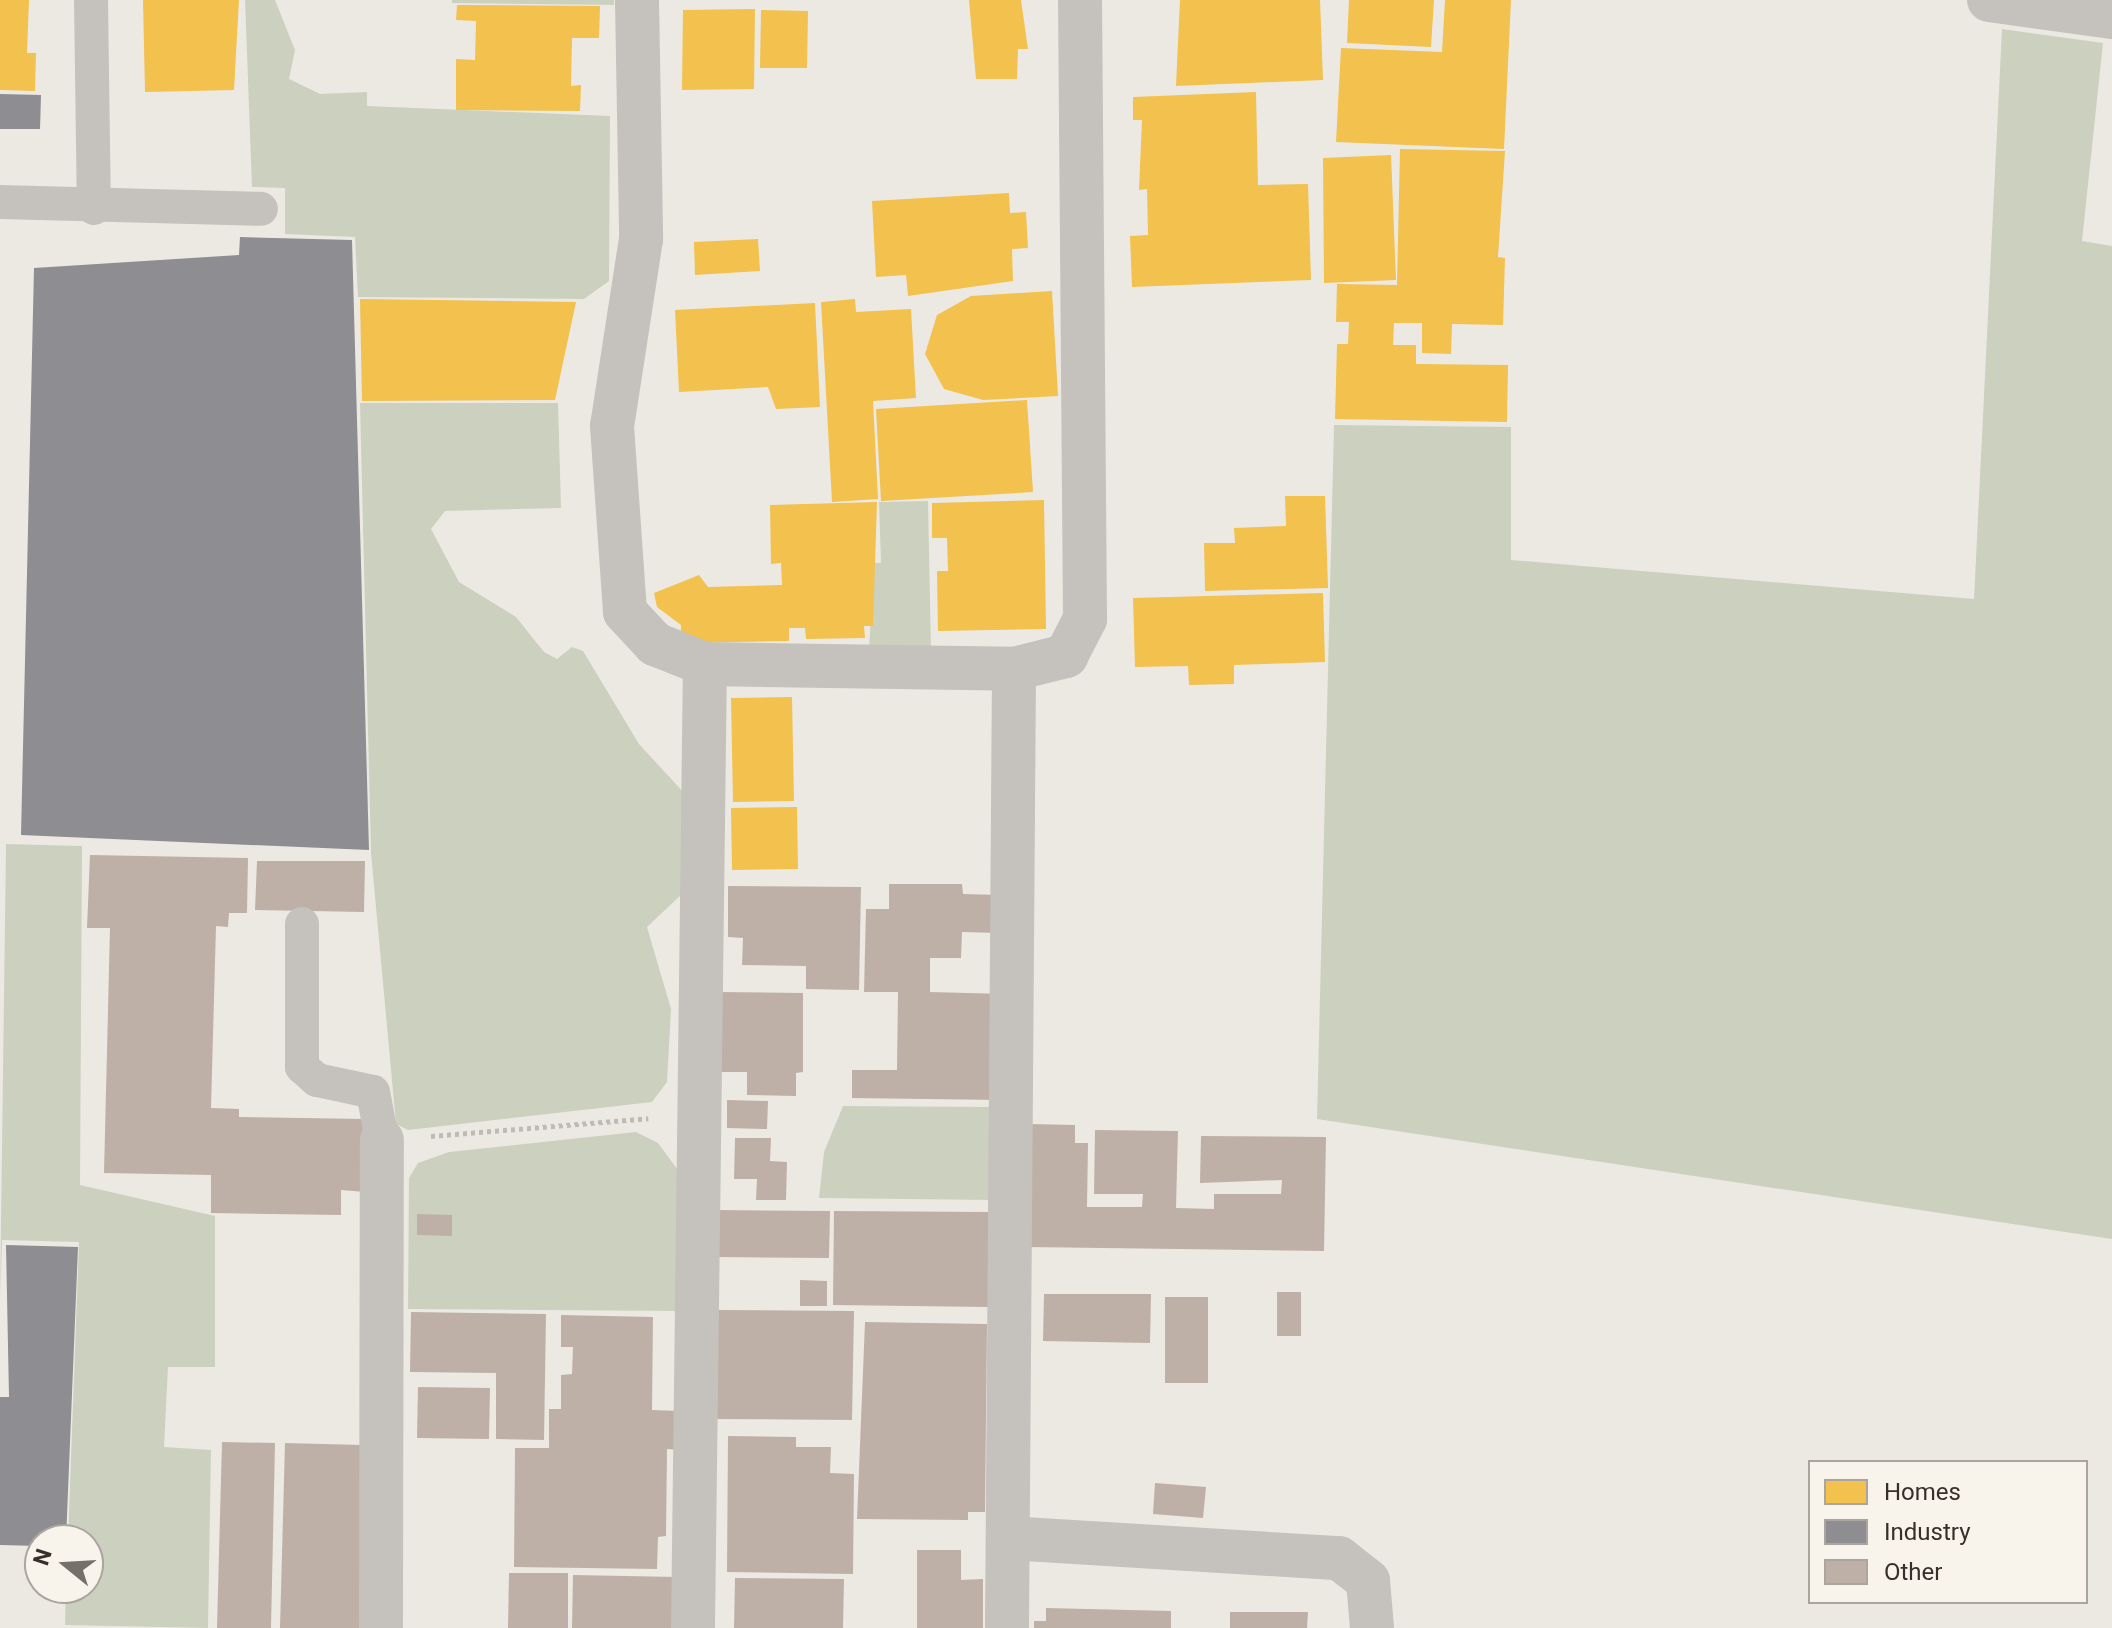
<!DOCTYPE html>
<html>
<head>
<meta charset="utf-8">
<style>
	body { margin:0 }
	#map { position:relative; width:2112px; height:1628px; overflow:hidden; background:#ece9e3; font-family:Roboto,sans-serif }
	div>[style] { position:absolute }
	.green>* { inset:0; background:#ccd1bf }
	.homes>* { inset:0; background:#f2c14e }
	.industry>* { inset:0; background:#8d8d92 }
	.building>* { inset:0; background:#beb0a6 }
	.path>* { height:5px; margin-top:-2.5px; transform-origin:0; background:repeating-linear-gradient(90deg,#bebab5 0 4px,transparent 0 8px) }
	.lane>* { height:34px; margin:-17px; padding:0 17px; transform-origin:17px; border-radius:17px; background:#c5c1bc }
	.street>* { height:44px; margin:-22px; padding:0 22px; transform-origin:22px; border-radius:22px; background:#c5c1bc }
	span { translate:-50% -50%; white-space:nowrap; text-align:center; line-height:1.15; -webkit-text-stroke:8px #f8f4eb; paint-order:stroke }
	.legend { position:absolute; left:1808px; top:1460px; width:280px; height:144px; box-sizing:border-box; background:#f8f4eb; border:2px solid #aaa59e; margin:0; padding:10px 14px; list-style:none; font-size:24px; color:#362f2a }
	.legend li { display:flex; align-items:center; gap:16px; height:40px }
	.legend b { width:40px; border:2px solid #aaa59e }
	.north { position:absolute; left:24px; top:1524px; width:80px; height:80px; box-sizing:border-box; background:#f8f4eb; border:2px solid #aaa59e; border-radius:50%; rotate:288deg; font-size:22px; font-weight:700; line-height:32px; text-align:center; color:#362f2a }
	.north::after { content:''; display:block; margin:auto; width:28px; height:36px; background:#76706b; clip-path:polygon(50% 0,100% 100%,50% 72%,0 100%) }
</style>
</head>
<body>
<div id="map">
	<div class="green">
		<i style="clip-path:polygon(245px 0,275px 0,295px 50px,289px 79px,320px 94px,367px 92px,367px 106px,610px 116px,609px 281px,584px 299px,358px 297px,355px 237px,285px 234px,285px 188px,252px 187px)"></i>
		<i style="clip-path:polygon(452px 0,614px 0,614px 5px,452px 3px)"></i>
		<i style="clip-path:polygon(2002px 29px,2103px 43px,2082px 241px,2112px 246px,2112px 1239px,1317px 1119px,1334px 425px,1511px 427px,1511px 560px,1974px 599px)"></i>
		<i style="clip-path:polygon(360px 403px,558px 403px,561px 508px,445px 511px,431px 529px,459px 582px,516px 617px,544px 652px,557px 659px,572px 647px,583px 651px,639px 744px,686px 795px,685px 880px,680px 896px,647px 927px,671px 1009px,667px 1082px,652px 1102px,408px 1130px,396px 1124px,371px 853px)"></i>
		<i style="clip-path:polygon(928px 501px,931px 649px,869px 650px,874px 563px,881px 563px,879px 502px)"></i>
		<i style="clip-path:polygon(6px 844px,82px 846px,80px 1185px,215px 1216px,215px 1367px,168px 1367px,164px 1447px,211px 1450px,208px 1628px,65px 1625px,66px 1588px,88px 1588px,88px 1540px,68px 1540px,79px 1242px,2px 1240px,0 1301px)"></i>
		<i style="clip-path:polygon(843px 1106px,994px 1107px,992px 1200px,819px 1198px,824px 1152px)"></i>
		<i style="clip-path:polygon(636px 1132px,658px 1143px,678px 1170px,678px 1311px,408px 1309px,409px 1178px,418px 1163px,449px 1152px)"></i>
	</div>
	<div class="homes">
		<i style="clip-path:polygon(0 0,29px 0,27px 53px,36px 53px,35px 91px,0 90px)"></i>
		<i style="clip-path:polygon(143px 0,239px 0,234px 90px,145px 92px)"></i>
		<i style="clip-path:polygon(969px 0,1021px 0,1028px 49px,1018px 49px,1017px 79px,976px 79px)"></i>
		<i style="clip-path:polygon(1180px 0,1320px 0,1323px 80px,1176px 86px)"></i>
		<i style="clip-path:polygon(1349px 0,1434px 0,1431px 47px,1347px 43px)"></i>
		<i style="clip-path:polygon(1445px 0,1511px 0,1504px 149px,1336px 142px,1341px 48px,1442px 52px)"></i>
		<i style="clip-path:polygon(457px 5px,600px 6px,599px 38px,572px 38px,571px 86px,581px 85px,580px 111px,456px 110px,456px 59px,475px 60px,476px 21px,456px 20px)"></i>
		<i style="clip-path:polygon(755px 9px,754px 89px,682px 90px,683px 10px)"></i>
		<i style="clip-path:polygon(761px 10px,808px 11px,807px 68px,760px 68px)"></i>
		<i style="clip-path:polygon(1256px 92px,1258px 185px,1308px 184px,1311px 280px,1132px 287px,1130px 236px,1148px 235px,1147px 189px,1139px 190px,1142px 120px,1133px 120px,1133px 97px)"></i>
		<i style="clip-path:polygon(1400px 149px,1505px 151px,1498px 257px,1505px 258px,1503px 325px,1452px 324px,1451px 354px,1422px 353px,1422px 323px,1394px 323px,1393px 345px,1416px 345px,1416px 364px,1508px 365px,1507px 422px,1335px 419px,1337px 344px,1348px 344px,1349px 322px,1336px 322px,1337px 284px,1397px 285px)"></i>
		<i style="clip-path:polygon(1391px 155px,1396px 280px,1324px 283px,1323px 158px)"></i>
		<i style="clip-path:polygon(1009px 193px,1010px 213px,1026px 212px,1028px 248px,1012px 249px,1013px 281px,908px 296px,906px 275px,876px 277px,872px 201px)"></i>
		<i style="clip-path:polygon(758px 239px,760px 271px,695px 275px,694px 242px)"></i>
		<i style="clip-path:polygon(1052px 291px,1058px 396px,983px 400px,944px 389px,925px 354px,937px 315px,971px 296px)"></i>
		<i style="clip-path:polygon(360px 299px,576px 302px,555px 400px,362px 401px)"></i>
		<i style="clip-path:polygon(855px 299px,856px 312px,911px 309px,916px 398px,873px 401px,878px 499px,832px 502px,821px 302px)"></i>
		<i style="clip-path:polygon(815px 303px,820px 407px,776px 409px,768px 387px,679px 392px,675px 310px)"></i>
		<i style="clip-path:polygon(1027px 400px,1033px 492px,881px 501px,876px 409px)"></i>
		<i style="clip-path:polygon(1285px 496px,1325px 496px,1328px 588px,1205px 591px,1204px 543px,1235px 543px,1234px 528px,1286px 526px)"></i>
		<i style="clip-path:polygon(1044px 500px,1046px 629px,938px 631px,937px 571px,948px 571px,947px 538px,932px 538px,932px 503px)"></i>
		<i style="clip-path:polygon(877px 502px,873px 626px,864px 626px,865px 638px,806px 639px,805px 628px,789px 628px,789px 641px,681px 643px,681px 625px,657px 607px,654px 593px,699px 575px,708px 587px,782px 585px,781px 563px,771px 564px,770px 505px)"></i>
		<i style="clip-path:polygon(1323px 593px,1325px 662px,1234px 665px,1234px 684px,1189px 685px,1188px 666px,1135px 667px,1133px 598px)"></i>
		<i style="clip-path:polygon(792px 697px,794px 801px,733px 802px,731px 698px)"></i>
		<i style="clip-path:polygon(797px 807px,798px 869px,732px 870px,731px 808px)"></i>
	</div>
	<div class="industry">
		<i style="clip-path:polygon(0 94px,41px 95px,40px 129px,0 129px)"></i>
		<i style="clip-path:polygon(240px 237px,352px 240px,369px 850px,21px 835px,34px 268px,239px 255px)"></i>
		<i style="clip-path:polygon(6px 1245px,78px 1247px,66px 1540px,40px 1540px,40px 1546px,0 1545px,0 1397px,9px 1397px)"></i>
	</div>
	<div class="building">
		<i style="clip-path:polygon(90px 855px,248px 858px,247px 913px,229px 913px,228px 927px,216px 926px,211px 1108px,239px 1109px,239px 1117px,366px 1119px,365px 1192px,341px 1190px,341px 1215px,211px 1213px,211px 1175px,104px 1173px,110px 928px,87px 928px)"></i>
		<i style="clip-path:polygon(257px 861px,365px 861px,364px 912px,255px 910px)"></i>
		<i style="clip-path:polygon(889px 884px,962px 884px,963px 894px,1000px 895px,1000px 933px,962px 932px,961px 958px,930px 958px,930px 992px,1004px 994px,1001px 1100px,852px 1098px,852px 1070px,897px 1070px,898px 992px,864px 992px,866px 909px,889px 909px)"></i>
		<i style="clip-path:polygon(728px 886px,861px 887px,859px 990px,806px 989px,806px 966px,742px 965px,743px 938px,728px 937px)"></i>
		<i style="clip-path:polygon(718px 992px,803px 993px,803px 1072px,796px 1073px,796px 1096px,747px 1095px,747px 1072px,716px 1072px)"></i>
		<i style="clip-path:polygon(727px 1100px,768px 1101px,767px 1129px,727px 1128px)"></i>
		<i style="clip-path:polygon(1030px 1124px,1075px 1125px,1075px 1143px,1088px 1143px,1087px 1207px,1142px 1207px,1143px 1194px,1094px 1194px,1095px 1130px,1178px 1131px,1176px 1208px,1214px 1209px,1214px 1194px,1281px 1194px,1282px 1180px,1200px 1183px,1201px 1136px,1326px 1137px,1324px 1251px,1028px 1247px)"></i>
		<i style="clip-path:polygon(735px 1138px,771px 1138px,770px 1161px,787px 1162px,786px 1200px,756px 1200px,757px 1179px,734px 1179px)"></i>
		<i style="clip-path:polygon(715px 1210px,830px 1211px,829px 1258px,715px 1257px)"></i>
		<i style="clip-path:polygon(834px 1211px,988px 1212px,988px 1307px,833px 1305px)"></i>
		<i style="clip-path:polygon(417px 1214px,452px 1215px,452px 1236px,417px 1235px)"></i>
		<i style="clip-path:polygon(800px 1280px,827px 1281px,827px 1306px,800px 1306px)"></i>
		<i style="clip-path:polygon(1277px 1292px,1301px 1292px,1301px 1336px,1277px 1336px)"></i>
		<i style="clip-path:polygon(1044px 1294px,1151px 1294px,1150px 1343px,1043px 1341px)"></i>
		<i style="clip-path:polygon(1165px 1297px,1208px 1297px,1208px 1383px,1165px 1383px)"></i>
		<i style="clip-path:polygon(716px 1310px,854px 1311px,852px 1420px,714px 1419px)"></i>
		<i style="clip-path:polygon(411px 1312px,546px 1314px,544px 1440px,496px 1439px,496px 1373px,410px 1372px)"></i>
		<i style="clip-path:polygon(561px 1315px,653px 1317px,652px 1410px,679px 1411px,679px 1450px,667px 1449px,666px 1536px,658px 1537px,657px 1569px,514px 1567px,515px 1448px,549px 1448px,549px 1409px,561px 1409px,561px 1375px,572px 1374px,573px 1347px,561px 1347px)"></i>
		<i style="clip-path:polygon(865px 1322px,987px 1324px,985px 1512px,968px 1512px,968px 1520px,857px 1519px)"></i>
		<i style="clip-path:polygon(418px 1387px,490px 1388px,489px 1439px,417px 1438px)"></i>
		<i style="clip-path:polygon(728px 1436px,796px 1437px,796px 1447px,831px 1447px,830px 1473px,854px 1474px,853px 1574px,727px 1572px)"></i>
		<i style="clip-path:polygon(222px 1442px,275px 1443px,271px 1628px,217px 1628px)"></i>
		<i style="clip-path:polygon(285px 1443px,362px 1445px,363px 1628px,280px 1628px)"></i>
		<i style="clip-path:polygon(1155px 1483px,1206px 1487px,1203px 1518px,1153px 1514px)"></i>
		<i style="clip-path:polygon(917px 1550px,961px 1550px,961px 1580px,983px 1579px,983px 1628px,917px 1628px)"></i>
		<i style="clip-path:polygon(509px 1573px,568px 1573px,568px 1628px,508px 1628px)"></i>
		<i style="clip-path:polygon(573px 1575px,678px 1577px,678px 1628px,572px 1628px)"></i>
		<i style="clip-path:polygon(735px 1578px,844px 1579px,843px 1628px,734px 1628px)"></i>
		<i style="clip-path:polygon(1046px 1608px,1171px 1611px,1171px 1628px,1034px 1628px,1034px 1621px,1046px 1621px)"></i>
		<i style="clip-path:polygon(1230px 1612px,1308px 1612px,1307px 1628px,1230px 1628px)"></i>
	</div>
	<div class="path">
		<i style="left:431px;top:1136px;width:218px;rotate:-4.7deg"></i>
	</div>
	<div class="lane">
		<i style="left:91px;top:0;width:208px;rotate:89.2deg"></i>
		<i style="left:0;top:202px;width:261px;rotate:1.5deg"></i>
		<i style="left:302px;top:924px;width:143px;rotate:90deg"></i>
		<i style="left:302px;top:1067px;width:20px;rotate:41deg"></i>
		<i style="left:317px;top:1080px;width:57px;rotate:12.1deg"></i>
		<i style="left:373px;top:1092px;width:49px;rotate:79.4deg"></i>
	</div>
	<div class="street">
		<i style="left:637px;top:0;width:239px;rotate:89deg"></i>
		<i style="left:641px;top:239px;width:189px;rotate:98.8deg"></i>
		<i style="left:612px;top:426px;width:186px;rotate:86deg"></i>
		<i style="left:625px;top:612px;width:44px;rotate:46.8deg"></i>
		<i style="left:655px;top:644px;width:54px;rotate:21.8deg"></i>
		<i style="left:705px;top:664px;width:309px;rotate:0.9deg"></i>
		<i style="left:1014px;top:669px;width:54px;rotate:-14deg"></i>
		<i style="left:1066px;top:656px;width:42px;rotate:-62.8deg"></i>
		<i style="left:1085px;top:619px;width:619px;rotate:-90.46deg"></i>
		<i style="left:1989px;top:0;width:124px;rotate:7.9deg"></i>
		<i style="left:1009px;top:1538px;width:331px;rotate:3.5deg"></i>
		<i style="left:1339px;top:1558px;width:37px;rotate:38deg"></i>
		<i style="left:1368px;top:1581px;width:47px;rotate:85.1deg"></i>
		<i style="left:381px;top:1628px;width:488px;rotate:-89.9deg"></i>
		<i style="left:693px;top:1628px;width:964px;rotate:-89.29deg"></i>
		<i style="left:1007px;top:1628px;width:959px;rotate:-89.58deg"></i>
	</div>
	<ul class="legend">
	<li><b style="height:22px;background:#f2c14e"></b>Homes</li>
	<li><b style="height:22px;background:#8d8d92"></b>Industry</li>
	<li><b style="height:22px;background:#beb0a6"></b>Other</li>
	</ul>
	<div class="north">N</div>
</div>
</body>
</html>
